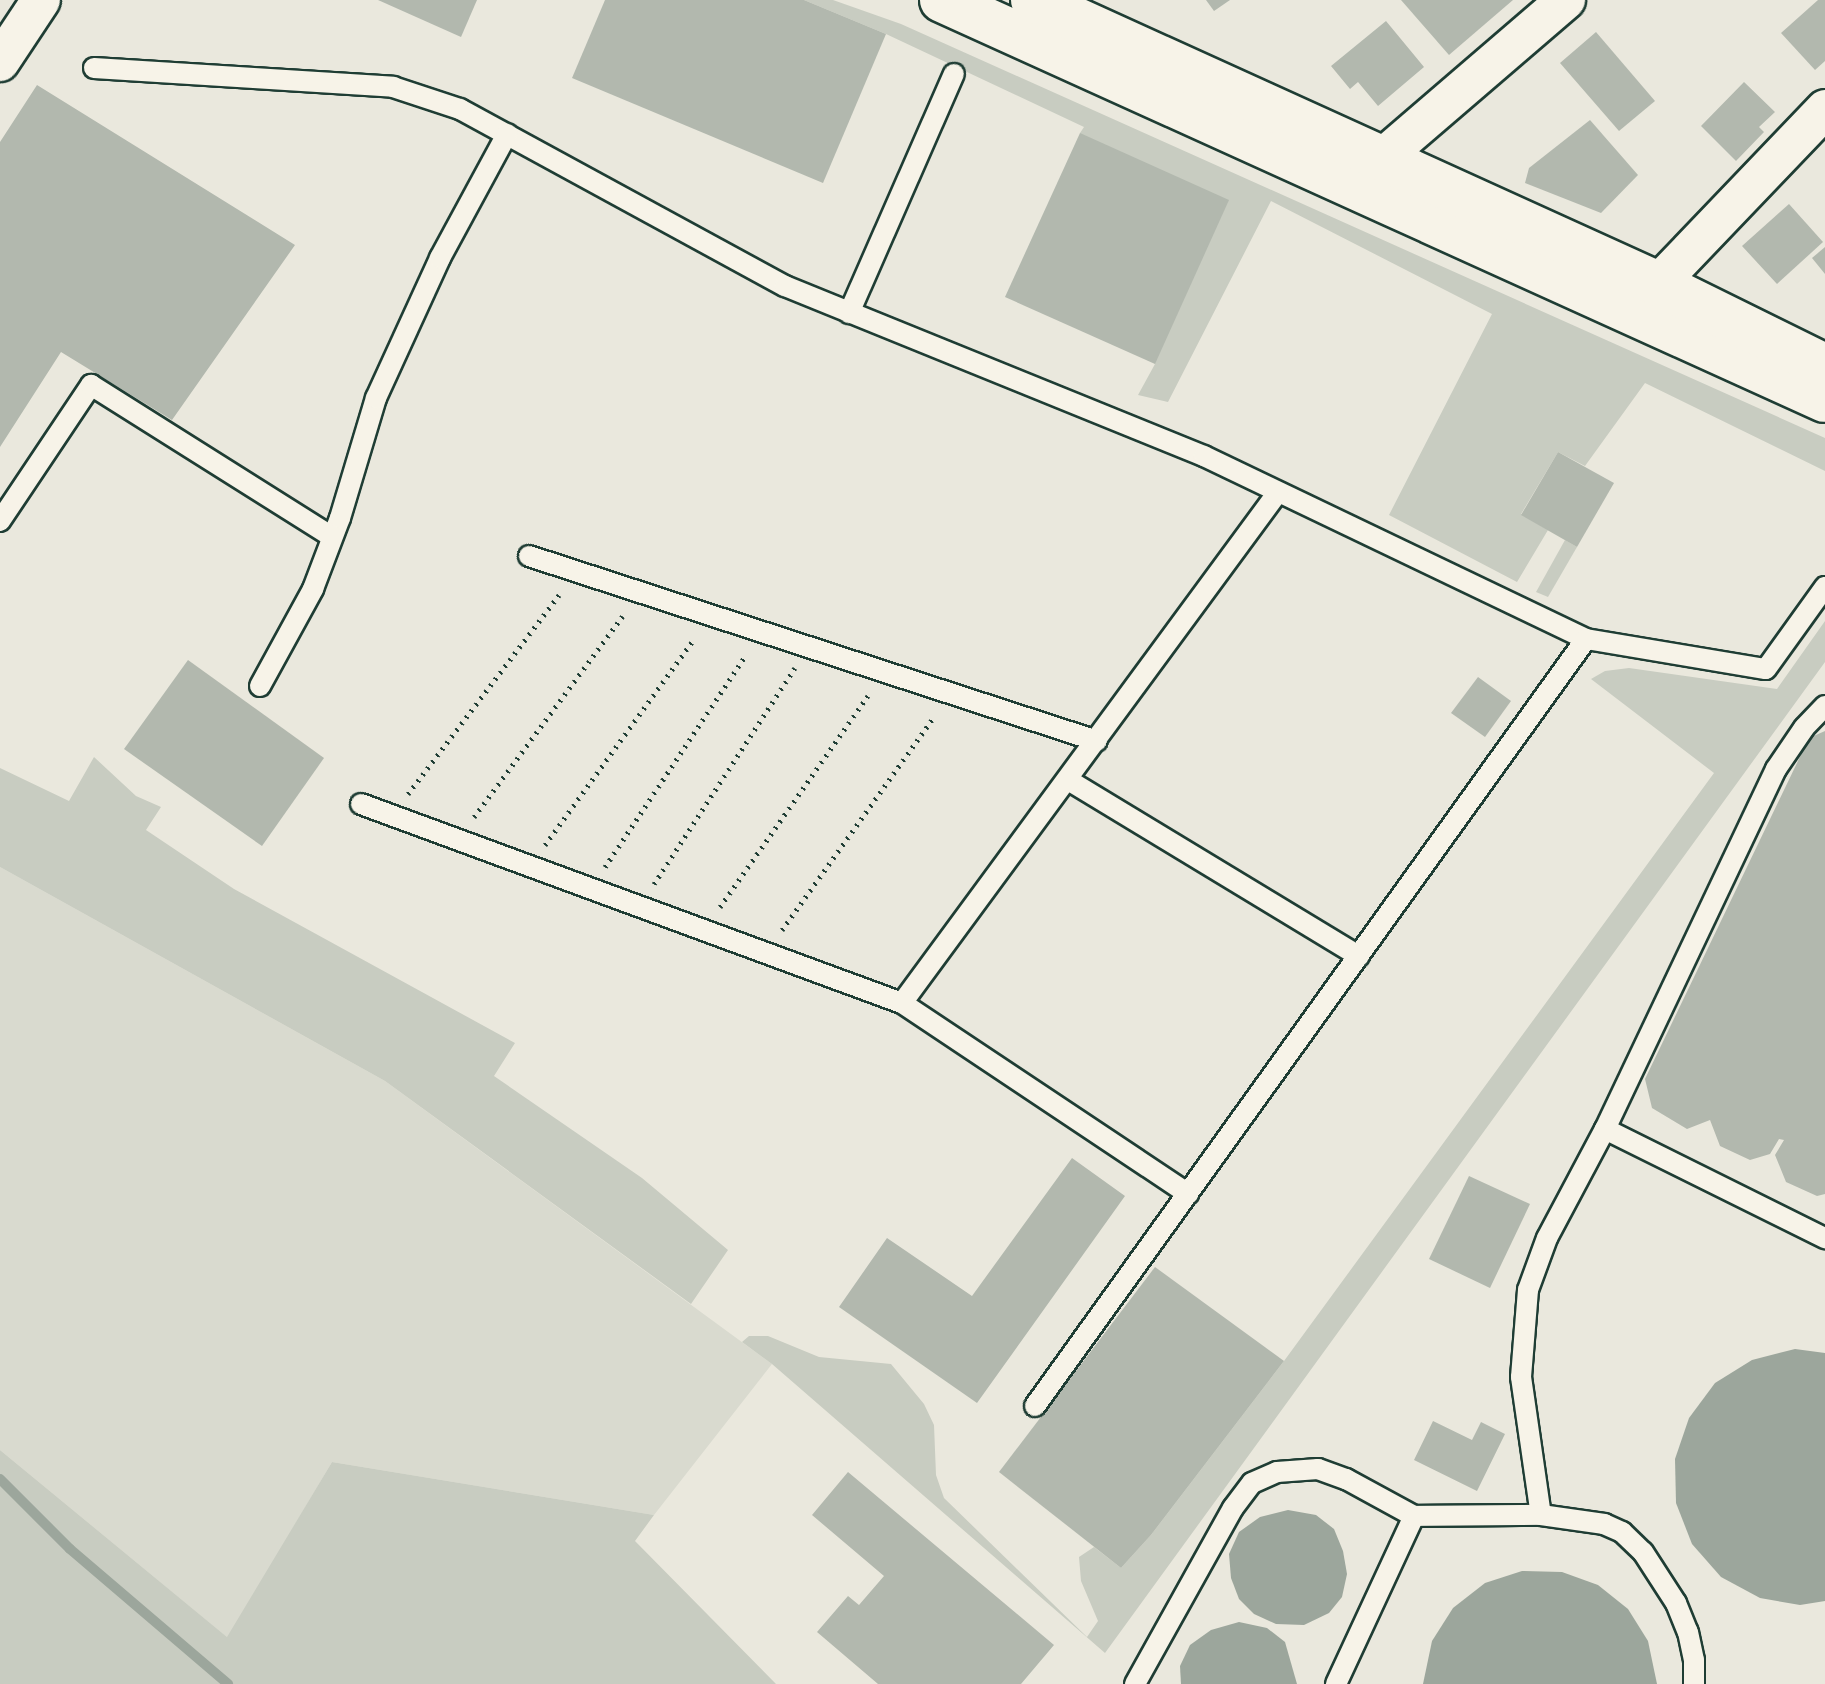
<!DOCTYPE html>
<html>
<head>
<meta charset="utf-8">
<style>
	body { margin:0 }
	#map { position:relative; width:1825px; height:1684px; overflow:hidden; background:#eae8dd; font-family:"Shantell Sans",sans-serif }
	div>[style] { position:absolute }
	.built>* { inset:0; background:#d9dacf }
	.green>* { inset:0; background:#c8ccc1 }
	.water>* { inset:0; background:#9ca69c }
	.stream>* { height:10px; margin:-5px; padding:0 5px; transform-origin:5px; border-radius:5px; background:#9ca69c }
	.building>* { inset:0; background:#b2b8ae }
	.path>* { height:5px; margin-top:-2.5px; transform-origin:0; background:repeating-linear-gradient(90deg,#1f3d34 0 2px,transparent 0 8px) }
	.roads { filter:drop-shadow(2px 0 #1f3d34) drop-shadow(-2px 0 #1f3d34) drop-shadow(0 2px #1f3d34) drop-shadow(0 -2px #1f3d34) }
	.lane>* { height:20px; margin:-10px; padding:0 10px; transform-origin:10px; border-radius:10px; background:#f7f3e8 }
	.street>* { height:38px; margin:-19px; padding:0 19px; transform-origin:19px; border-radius:19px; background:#f7f3e8 }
	.secondary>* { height:44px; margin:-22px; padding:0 22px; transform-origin:22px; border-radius:22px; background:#f7f3e8 }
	span { translate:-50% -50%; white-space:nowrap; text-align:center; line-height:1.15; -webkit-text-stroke:6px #f7f3e8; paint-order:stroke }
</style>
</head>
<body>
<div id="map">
	<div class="built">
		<i style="clip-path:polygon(0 867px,385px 1081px,772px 1364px,654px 1515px,332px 1462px,228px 1638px,0 1450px)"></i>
	</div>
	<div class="green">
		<i style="clip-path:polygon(804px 0,833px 0,901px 24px,1825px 438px,1825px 471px,1645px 383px,1585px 466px,1558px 452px,1521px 514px,1548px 530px,1517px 582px,1389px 515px,1492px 314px,1271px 201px,1168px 402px,1138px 395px,1155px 364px,1080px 133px,1084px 127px,886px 34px)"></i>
		<i style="clip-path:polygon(1565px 540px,1577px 547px,1548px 597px,1536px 592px)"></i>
		<i style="clip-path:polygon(1825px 621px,1825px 662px,1105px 1653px,772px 1364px,742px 1342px,749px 1336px,768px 1336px,819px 1357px,891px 1364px,924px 1404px,934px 1425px,936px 1475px,944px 1498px,1087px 1637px,1098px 1621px,1081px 1581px,1079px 1557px,1094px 1547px,1121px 1568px,1151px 1535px,1284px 1361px,1714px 773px,1591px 679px,1605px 671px,1629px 668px,1777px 689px)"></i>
		<i style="clip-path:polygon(94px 757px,136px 796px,161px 807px,146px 830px,234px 889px,515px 1043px,494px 1076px,642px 1178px,728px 1250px,691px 1304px,385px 1081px,0 867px,0 768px,69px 801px)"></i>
		<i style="clip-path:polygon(0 1450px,227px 1637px,332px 1462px,654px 1515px,635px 1541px,776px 1684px,0 1684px)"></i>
	</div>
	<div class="water">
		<i style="clip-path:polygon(1795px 1349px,1825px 1353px,1825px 1601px,1800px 1605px,1760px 1598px,1721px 1577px,1692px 1544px,1676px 1503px,1675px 1459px,1689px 1418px,1715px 1383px,1752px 1360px)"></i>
		<i style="clip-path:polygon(1288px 1510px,1316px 1515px,1334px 1529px,1343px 1551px,1347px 1574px,1342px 1597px,1329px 1613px,1304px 1625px,1276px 1624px,1254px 1614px,1239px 1599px,1231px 1578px,1229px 1554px,1239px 1532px,1260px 1517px)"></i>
		<i style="clip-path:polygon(1522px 1571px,1562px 1572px,1598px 1585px,1628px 1609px,1648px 1641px,1657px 1684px,1423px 1684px,1432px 1641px,1453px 1608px,1485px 1583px)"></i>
		<i style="clip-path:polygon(1239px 1622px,1267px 1628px,1285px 1642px,1297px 1684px,1181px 1684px,1180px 1666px,1190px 1645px,1211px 1630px)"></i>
	</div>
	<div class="stream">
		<i style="left:0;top:1479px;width:99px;rotate:45deg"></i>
		<i style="left:70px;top:1549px;width:208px;rotate:40.5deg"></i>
	</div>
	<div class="building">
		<i style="clip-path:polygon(378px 0,477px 0,461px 37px)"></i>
		<i style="clip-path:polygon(605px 0,804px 0,886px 34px,823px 183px,572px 78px)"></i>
		<i style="clip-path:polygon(1206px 0,1230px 0,1214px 11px)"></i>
		<i style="clip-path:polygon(1401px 0,1513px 0,1449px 55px)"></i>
		<i style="clip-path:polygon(1818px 0,1825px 0,1825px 61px,1815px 70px,1781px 33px)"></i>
		<i style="clip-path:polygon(1386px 21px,1424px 67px,1378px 106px,1358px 82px,1350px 89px,1331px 66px)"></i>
		<i style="clip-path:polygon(1596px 32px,1655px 101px,1619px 131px,1560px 63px)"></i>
		<i style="clip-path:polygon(1744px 82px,1775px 112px,1759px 127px,1764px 132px,1736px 161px,1701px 126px)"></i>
		<i style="clip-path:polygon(37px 85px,295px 245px,172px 420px,61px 352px,0 447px,0 142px)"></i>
		<i style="clip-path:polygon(1590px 120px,1638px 175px,1601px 213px,1525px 183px,1529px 168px)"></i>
		<i style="clip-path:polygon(1080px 133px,1229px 200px,1155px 364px,1005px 297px)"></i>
		<i style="clip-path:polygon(1789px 204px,1823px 242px,1777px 284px,1742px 246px)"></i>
		<i style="clip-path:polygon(1825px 247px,1825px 274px,1812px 258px)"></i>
		<i style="clip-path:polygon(1558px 452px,1614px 483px,1577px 547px,1521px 515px)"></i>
		<i style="clip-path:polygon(188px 660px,324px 758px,262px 846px,124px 749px)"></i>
		<i style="clip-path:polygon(1478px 677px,1511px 701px,1485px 737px,1451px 713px)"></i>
		<i style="clip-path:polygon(1825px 731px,1825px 1194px,1817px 1196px,1786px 1182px,1775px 1155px,1784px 1140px,1779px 1139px,1770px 1154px,1750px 1160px,1720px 1146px,1710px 1120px,1687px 1129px,1652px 1108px,1645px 1079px,1809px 738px)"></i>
		<i style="clip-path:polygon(1072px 1158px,1125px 1196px,977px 1403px,839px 1307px,887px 1238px,972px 1296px)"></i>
		<i style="clip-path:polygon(1469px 1176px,1530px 1204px,1490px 1288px,1429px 1259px)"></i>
		<i style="clip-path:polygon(1155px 1267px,1284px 1361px,1151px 1535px,1121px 1568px,999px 1472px)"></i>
		<i style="clip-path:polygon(1433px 1421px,1472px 1440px,1481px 1422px,1505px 1434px,1477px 1491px,1414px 1460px)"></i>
		<i style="clip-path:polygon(848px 1472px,1054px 1645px,1021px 1684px,878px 1684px,817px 1632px,848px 1596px,859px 1605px,884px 1576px,812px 1515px)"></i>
	</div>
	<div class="path">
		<i style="left:408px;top:794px;width:250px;rotate:-52.8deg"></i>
		<i style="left:474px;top:817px;width:250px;rotate:-53.5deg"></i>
		<i style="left:545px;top:845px;width:254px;rotate:-54.1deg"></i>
		<i style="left:605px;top:867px;width:253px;rotate:-56.4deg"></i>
		<i style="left:654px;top:884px;width:258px;rotate:-56.9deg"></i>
		<i style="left:720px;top:907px;width:258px;rotate:-55deg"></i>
		<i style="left:782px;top:930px;width:262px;rotate:-54.5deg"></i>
	</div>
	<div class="roads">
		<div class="lane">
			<i style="left:94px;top:68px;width:300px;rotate:3.6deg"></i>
			<i style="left:393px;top:87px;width:71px;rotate:18.2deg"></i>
			<i style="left:460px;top:109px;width:370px;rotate:28.6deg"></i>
			<i style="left:785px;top:286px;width:452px;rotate:22.1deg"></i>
			<i style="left:1204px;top:456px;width:424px;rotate:25.6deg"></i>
			<i style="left:849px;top:313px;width:261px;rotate:-66.3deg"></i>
			<i style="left:0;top:521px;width:164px;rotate:-56.2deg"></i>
			<i style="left:91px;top:385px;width:285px;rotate:32.2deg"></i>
			<i style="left:529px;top:556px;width:597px;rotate:18.04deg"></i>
			<i style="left:260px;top:686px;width:111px;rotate:-61.3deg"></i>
			<i style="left:313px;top:589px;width:76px;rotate:-69.2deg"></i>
			<i style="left:340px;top:518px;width:125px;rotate:-73.3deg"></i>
			<i style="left:376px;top:398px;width:154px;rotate:-65.4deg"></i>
			<i style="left:440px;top:258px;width:141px;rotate:-61.6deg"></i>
			<i style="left:1825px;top:706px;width:30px;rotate:134deg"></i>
			<i style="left:1804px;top:728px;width:50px;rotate:124.3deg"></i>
			<i style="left:1776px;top:769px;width:399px;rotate:115.4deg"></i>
			<i style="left:1605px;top:1129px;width:246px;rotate:26.4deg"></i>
			<i style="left:1068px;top:780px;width:340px;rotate:31.2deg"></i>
			<i style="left:361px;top:804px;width:576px;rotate:20.2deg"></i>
			<i style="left:902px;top:1003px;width:344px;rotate:33.7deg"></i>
			<i style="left:902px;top:1003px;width:634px;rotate:-53.65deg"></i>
			<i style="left:1605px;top:1129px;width:123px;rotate:118deg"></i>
			<i style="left:1547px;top:1238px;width:55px;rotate:110.1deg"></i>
			<i style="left:1528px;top:1290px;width:87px;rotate:94.6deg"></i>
			<i style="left:1521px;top:1377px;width:139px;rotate:81.8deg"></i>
			<i style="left:1541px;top:1515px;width:64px;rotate:8.1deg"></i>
			<i style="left:1604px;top:1524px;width:20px;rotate:24deg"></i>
			<i style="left:1622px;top:1532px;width:29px;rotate:44deg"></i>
			<i style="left:1643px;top:1552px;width:61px;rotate:57.1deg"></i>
			<i style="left:1676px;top:1603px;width:31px;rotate:68deg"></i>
			<i style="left:1688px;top:1632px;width:29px;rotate:78deg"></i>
			<i style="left:1694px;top:1660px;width:24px;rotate:90deg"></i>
			<i style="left:1035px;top:1406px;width:944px;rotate:-54.31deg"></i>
			<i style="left:1586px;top:639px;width:182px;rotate:9.5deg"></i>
			<i style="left:1766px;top:669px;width:101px;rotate:-54.3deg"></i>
			<i style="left:1135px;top:1684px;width:201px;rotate:-60.9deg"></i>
			<i style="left:1233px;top:1508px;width:31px;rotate:-53deg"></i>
			<i style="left:1252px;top:1483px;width:27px;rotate:-24deg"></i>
			<i style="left:1277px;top:1472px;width:41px;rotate:-4.2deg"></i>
			<i style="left:1318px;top:1469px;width:30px;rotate:20deg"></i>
			<i style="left:1346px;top:1479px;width:77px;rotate:28.6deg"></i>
			<i style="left:1336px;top:1684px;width:185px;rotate:-65.1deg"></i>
			<i style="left:1414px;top:1516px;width:127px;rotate:-0.5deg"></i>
		</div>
		<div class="street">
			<i style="left:0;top:62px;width:74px;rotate:-56.5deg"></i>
			<i style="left:1381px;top:159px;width:244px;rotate:-40.7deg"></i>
			<i style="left:1658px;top:284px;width:242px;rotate:-46.3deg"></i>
		</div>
		<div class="secondary">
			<i style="left:942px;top:0;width:969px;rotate:24.37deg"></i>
			<i style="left:1033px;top:0;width:686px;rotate:24.44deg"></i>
			<i style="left:1658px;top:284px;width:186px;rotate:26.2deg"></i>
		</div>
	</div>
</div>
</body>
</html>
